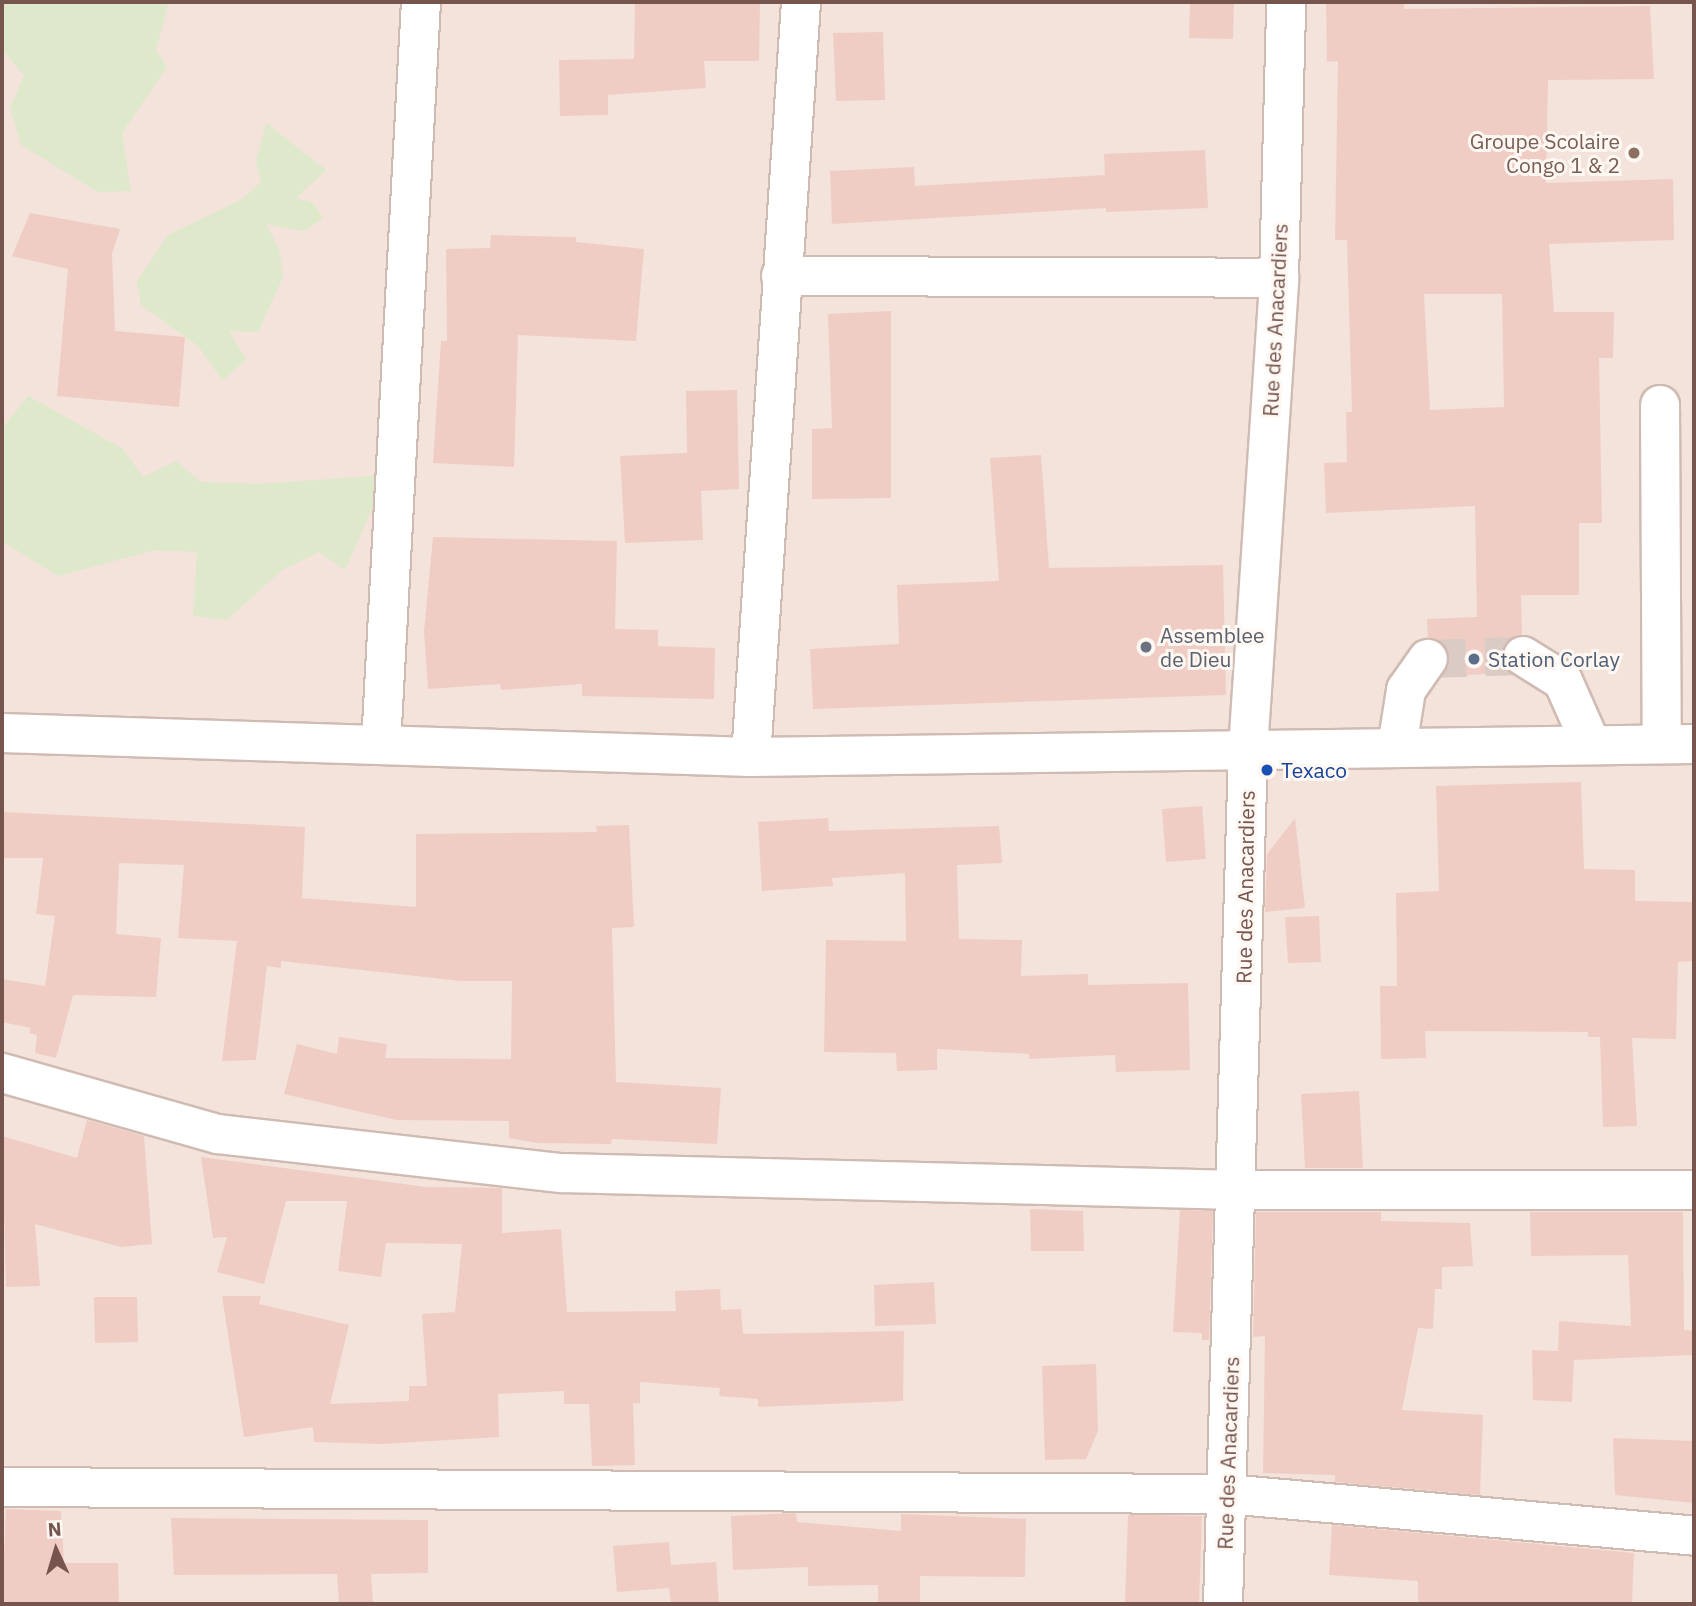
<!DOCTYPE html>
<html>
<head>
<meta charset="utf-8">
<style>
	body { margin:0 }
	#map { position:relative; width:1696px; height:1606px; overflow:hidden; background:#fcf2eb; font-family:"IBM Plex Sans",sans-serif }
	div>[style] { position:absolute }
	.residential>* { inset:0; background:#f3e3da }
	.green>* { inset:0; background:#dde9ca }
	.building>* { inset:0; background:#f0cdc4 }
	.minor-tunnel>* { height:38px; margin-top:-19px; transform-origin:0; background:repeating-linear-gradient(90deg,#dacbc4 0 38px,transparent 0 57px) }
	.roads { filter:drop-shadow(2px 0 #d0bbb3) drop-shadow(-2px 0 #d0bbb3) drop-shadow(0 2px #d0bbb3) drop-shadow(0 -2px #d0bbb3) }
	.minor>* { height:38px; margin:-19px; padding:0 19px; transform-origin:19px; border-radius:19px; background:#fff }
	.dots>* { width:19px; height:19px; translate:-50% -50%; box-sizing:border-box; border:4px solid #fef7f2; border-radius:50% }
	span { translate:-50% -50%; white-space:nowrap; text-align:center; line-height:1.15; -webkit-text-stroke:6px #fef7f2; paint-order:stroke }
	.education-label { font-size:21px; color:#785e54 }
	.right { translate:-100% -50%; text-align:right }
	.street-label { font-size:21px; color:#76554f }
	.worship-label { font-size:21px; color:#5b616d }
	.left { translate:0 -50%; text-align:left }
	.service-label { font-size:21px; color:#4e5e75 }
	.transit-label { font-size:21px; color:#164399 }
	.frame { position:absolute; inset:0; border:4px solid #76554f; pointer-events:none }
	.north { position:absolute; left:21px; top:1515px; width:70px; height:70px; -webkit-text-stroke:5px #fef7f2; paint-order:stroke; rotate:356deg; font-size:19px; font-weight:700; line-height:28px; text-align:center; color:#76554f }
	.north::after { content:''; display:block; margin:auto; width:24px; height:32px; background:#76554f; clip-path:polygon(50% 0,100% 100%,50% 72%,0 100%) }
</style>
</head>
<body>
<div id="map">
	<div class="residential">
		<i style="clip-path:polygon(2px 2px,1694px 2px,1694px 1604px,2px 1604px)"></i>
	</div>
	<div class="green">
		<i style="clip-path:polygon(2px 2px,169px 2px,156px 50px,167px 67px,122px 133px,131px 191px,98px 192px,21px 145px,10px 108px,24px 76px,2px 49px)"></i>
		<i style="clip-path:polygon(266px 123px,326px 170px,296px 198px,313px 203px,323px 219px,304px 231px,266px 224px,279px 249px,283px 277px,258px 332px,229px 331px,246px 359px,223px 381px,198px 346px,141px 305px,137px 281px,168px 235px,241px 200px,261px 182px,256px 162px)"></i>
		<i style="clip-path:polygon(28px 396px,123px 449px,143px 477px,176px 461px,201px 482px,260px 484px,387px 475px,345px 570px,319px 552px,282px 570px,227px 620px,193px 616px,197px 552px,155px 550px,58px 576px,2px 541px,2px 429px)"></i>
	</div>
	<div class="building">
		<i style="clip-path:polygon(635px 2px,760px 2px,759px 61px,704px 61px,706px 88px,608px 95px,608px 115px,560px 116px,559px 60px,634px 59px)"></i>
		<i style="clip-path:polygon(1190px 2px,1234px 2px,1233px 39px,1189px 38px)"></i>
		<i style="clip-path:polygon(evenodd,1326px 2px,1404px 2px,1404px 9px,1650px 6px,1654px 79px,1548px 80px,1546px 183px,1673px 179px,1674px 240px,1549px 244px,1554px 312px,1614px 312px,1613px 358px,1599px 358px,1602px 523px,1579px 523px,1579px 595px,1521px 595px,1522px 634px,1505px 644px,1501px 655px,1510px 673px,1443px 676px,1450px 662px,1448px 651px,1440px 641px,1428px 638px,1427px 619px,1477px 617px,1475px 506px,1326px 513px,1324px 463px,1347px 462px,1346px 412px,1352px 412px,1347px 240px,1335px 240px,1338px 61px,1327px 62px,1326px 2px,1424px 294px,1502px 294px,1504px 407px,1430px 410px,1424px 294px)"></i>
		<i style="clip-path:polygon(883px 32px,885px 100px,836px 101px,833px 33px)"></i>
		<i style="clip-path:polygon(1205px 150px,1208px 208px,1106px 212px,1106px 208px,832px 224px,830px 171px,914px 167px,915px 186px,1105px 175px,1104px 154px)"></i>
		<i style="clip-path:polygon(30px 213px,120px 229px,112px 254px,115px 331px,185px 337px,179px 407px,57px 396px,68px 269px,12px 256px)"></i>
		<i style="clip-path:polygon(491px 235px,576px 237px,576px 242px,644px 249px,636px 341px,518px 335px,514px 467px,433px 463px,441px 341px,447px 341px,446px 249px,490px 248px)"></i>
		<i style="clip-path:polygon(891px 311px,891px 498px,812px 499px,812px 429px,832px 428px,828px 314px)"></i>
		<i style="clip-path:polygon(737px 390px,739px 489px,701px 491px,703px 540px,625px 543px,620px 456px,687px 453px,686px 391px)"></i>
		<i style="clip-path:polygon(1041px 455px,1049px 568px,1223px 565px,1226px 695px,813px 709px,810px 649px,899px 644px,897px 585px,999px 581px,990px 458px)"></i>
		<i style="clip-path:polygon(433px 537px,617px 541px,615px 629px,658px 630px,658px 646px,715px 648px,714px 699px,582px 696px,582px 684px,501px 690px,500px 684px,428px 689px,424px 631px)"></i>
		<i style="clip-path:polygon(1581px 782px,1584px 869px,1635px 870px,1635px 901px,1694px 902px,1694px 961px,1678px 962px,1676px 1039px,1632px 1038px,1637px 1126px,1603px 1127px,1600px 1037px,1588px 1037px,1588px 1032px,1425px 1031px,1426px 1058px,1381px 1059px,1380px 986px,1397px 986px,1396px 893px,1439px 891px,1436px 786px)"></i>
		<i style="clip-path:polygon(1202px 806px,1206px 859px,1166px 862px,1162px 809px)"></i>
		<i style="clip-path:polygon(2px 812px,305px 827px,302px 898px,416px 907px,416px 834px,597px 832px,596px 826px,629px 825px,634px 927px,612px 928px,616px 1082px,721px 1088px,717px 1144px,612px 1139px,611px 1144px,537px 1143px,509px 1138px,509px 1121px,396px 1120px,284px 1094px,297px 1044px,337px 1054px,339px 1037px,387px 1044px,385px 1058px,511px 1059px,512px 981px,461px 981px,281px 961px,281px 968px,267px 966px,256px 1060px,222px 1061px,237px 941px,178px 938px,184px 865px,119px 863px,116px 934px,161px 938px,156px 997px,73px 995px,56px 1058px,35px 1053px,37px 1035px,29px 1033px,31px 1028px,2px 1022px,2px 979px,45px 986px,55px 916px,36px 914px,43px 858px,2px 858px)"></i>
		<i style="clip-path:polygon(828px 818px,829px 831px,999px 826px,1002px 863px,957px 865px,959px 939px,1022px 940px,1021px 976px,1088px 974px,1088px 985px,1188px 983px,1190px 1070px,1116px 1072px,1115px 1055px,1029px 1059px,1029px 1054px,937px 1049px,937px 1070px,897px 1071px,896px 1053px,824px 1052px,826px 940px,906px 941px,905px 873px,832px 878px,833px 886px,762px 891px,758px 822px)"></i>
		<i style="clip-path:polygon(1295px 818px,1305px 908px,1265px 912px,1267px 854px)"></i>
		<i style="clip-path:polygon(1319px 916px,1321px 962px,1288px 963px,1285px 917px)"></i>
		<i style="clip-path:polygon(1359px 1091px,1363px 1168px,1305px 1168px,1301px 1094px)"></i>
		<i style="clip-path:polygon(87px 1120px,144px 1136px,152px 1244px,121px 1247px,35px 1224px,40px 1286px,6px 1287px,2px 1136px,77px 1158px)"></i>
		<i style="clip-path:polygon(201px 1157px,426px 1187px,502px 1188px,502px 1233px,561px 1229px,567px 1312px,676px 1311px,675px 1291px,720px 1289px,721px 1310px,741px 1309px,743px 1334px,904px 1331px,903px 1401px,758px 1407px,758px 1399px,719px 1396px,720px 1388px,640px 1382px,640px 1403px,633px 1403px,635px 1465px,592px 1466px,589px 1404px,564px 1404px,564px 1391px,498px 1394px,499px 1437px,382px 1444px,314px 1442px,313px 1427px,244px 1437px,222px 1296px,261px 1296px,259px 1304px,349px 1325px,330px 1404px,409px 1401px,409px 1386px,427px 1386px,422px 1314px,455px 1312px,462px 1244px,386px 1243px,381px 1277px,338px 1271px,347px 1201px,286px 1201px,264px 1284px,217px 1272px,227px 1237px,213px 1238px)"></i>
		<i style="clip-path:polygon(1030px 1209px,1083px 1211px,1084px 1251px,1031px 1251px)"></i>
		<i style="clip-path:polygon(1180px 1210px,1213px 1211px,1209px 1340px,1202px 1340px,1202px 1333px,1173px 1332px)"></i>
		<i style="clip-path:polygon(1256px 1212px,1381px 1212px,1381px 1221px,1470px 1223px,1473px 1266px,1442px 1267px,1442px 1289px,1435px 1289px,1433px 1329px,1418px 1328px,1402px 1410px,1483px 1415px,1480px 1495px,1335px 1482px,1335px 1475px,1263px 1473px,1265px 1336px,1253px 1337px)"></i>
		<i style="clip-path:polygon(1530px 1212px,1683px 1212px,1684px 1330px,1694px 1331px,1694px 1355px,1574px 1360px,1572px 1402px,1533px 1400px,1532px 1350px,1558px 1351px,1559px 1321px,1631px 1326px,1628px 1255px,1531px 1256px)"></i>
		<i style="clip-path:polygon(934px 1282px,936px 1324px,875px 1326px,874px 1285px)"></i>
		<i style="clip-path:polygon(94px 1297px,137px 1297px,138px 1342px,95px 1343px)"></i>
		<i style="clip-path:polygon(1096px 1364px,1098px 1431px,1086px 1459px,1045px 1460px,1042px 1366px)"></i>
		<i style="clip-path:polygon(1613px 1438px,1694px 1441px,1694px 1503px,1615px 1495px)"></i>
		<i style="clip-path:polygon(6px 1509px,61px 1511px,64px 1563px,118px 1563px,119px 1604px,2px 1604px)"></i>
		<i style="clip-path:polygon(796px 1513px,797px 1522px,901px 1531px,901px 1514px,1026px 1519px,1025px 1577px,920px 1576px,920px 1604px,878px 1604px,878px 1585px,808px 1586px,808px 1567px,733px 1570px,731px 1516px)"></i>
		<i style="clip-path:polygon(1128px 1515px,1202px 1516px,1199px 1604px,1125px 1604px)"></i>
		<i style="clip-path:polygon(171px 1518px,428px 1520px,428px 1573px,371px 1574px,373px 1604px,339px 1604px,337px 1574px,174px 1575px)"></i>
		<i style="clip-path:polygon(1332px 1525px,1634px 1553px,1632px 1604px,1418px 1604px,1418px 1581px,1329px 1575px)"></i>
		<i style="clip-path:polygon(669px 1542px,671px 1565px,716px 1562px,719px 1604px,671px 1604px,669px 1588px,617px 1592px,613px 1546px)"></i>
	</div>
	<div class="minor-tunnel">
		<i style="left:1428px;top:659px;width:95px;rotate:-1.8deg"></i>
	</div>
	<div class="roads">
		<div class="minor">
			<i style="left:781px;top:276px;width:498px;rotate:0.2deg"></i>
			<i style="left:1660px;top:405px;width:338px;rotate:89.7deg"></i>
			<i style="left:1523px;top:656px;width:47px;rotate:32deg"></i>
			<i style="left:1563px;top:681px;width:67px;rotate:66.1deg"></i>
			<i style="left:2px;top:733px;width:749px;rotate:1.84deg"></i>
			<i style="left:751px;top:757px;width:943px;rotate:-0.79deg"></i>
			<i style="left:381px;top:745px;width:744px;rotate:-86.92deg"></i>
			<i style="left:1397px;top:747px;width:58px;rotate:-81deg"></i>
			<i style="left:1406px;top:690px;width:38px;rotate:-55deg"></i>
			<i style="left:751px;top:757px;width:757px;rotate:-86.21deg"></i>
			<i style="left:2px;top:1073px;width:224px;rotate:15.8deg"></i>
			<i style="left:218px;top:1134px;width:346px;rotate:6.5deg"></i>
			<i style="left:562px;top:1173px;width:675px;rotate:1.44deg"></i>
			<i style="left:1237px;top:1190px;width:457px"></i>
			<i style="left:2px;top:1487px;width:1225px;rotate:0.33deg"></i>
			<i style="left:1227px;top:1494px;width:469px;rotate:5.1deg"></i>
			<i style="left:1223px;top:1604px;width:854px;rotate:-88.32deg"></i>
			<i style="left:1248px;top:750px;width:473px;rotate:-86.2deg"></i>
			<i style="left:1279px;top:278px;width:276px;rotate:-88.5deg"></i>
		</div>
	</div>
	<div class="dots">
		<i style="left:1634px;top:153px;background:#8d6e63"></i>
		<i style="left:1146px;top:647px;background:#6b7280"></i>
		<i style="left:1474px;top:659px;background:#5c6f8a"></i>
		<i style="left:1267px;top:770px;background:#1a4fb4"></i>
	</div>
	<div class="education-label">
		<span class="right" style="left:1620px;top:153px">Groupe Scolaire<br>Congo 1 &amp; 2</span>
	</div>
	<div class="street-label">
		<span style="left:1275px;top:320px;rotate:-87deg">Rue des Anacardiers</span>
		<span style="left:1245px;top:887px;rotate:-89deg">Rue des Anacardiers</span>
		<span style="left:1228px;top:1453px;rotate:-88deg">Rue des Anacardiers</span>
	</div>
	<div class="worship-label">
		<span class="left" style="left:1160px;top:647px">Assemblee<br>de Dieu</span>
	</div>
	<div class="service-label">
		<span class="left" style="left:1488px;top:659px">Station Corlay</span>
	</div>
	<div class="transit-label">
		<span class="left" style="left:1281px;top:770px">Texaco</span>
	</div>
	<div class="frame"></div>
	<div class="north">N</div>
</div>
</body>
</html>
